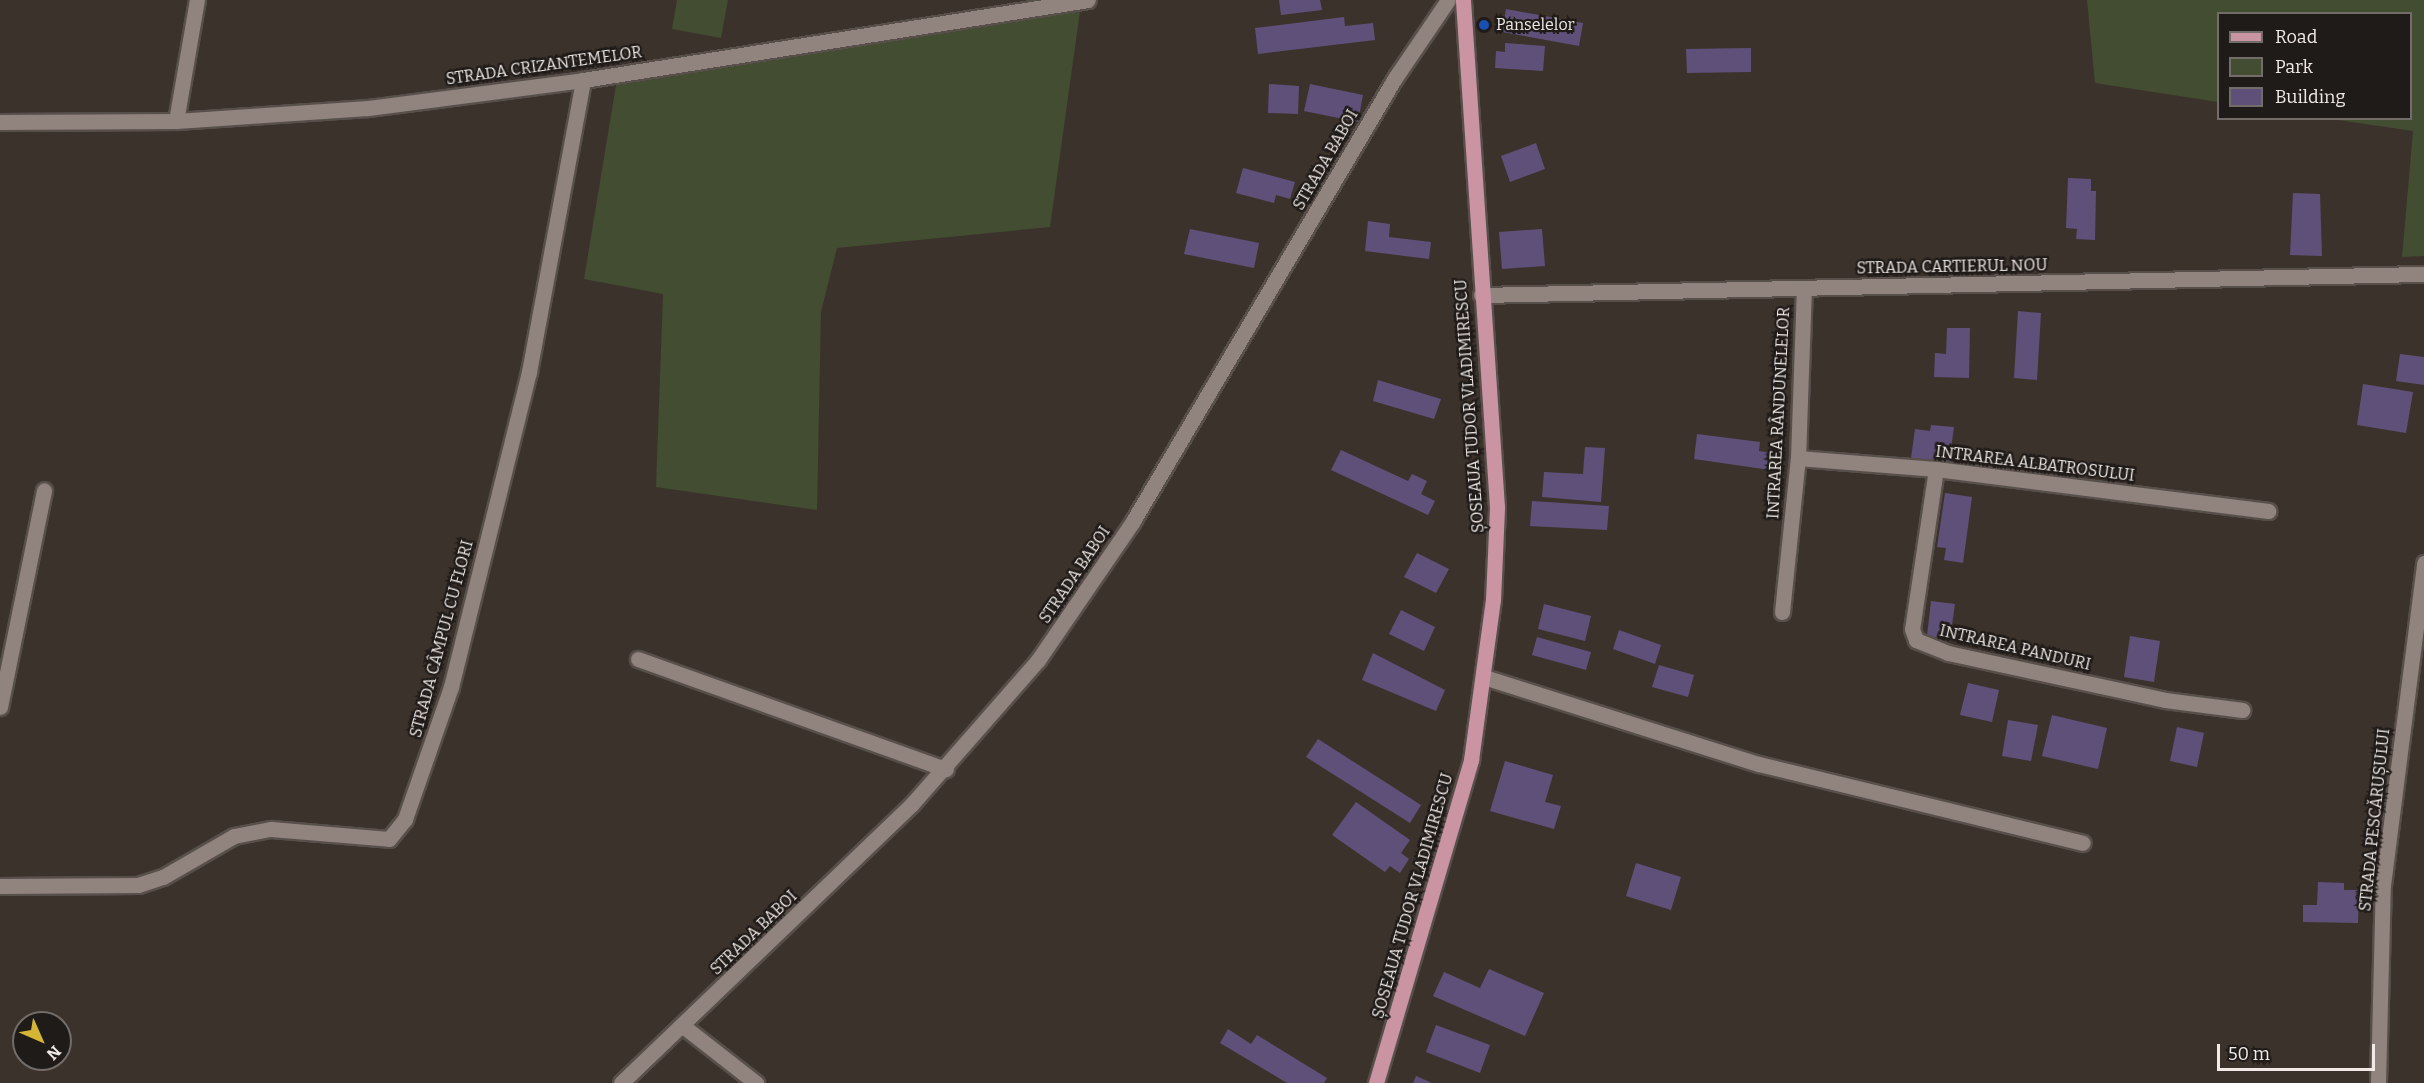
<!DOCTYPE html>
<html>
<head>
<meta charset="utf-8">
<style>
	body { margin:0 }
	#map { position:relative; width:2424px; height:1083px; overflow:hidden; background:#3c322c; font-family:Bitter,serif }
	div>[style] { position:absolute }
	.green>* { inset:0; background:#424d31 }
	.building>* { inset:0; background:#5f5079 }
	.roads { filter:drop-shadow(2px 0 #584f4b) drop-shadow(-2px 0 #584f4b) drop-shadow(0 2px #584f4b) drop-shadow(0 -2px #584f4b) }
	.minor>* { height:15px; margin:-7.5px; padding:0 7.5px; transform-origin:7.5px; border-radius:7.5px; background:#91847e }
	.major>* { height:15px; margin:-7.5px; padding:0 7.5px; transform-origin:7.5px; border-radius:7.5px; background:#ca94a3 }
	.dots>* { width:16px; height:16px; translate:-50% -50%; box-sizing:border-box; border:3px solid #1f1b18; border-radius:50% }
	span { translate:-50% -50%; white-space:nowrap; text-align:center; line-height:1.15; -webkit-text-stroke:4.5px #1f1b18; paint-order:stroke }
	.poi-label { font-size:16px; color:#f0e9e6 }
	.left { translate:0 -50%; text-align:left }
	.street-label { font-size:16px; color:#f0e9e6 }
	.legend { position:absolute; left:2217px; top:12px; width:195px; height:108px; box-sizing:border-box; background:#1f1b18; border:2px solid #736d6a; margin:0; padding:8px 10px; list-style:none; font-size:18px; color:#f0e9e6 }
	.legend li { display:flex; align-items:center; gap:12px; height:30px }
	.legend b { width:30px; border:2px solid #736d6a }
	.north { position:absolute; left:12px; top:1011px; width:60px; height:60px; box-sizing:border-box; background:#1f1b18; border:2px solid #736d6a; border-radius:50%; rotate:135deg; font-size:16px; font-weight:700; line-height:24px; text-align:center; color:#f0e9e6 }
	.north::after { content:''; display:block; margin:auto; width:21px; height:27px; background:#d5b535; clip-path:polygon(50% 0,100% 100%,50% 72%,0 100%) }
	.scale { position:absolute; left:2217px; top:1044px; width:158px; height:27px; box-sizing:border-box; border:3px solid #f0e9e6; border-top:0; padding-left:8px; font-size:18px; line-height:21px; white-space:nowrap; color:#f0e9e6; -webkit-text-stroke:4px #1f1b18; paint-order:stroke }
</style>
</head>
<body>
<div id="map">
	<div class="green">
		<i style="clip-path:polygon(677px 0,728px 0,721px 38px,672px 29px)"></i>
		<i style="clip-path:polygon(2087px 0,2424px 0,2424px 256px,2402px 257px,2413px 131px,2331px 119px,2410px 118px,2410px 14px,2218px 14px,2218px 102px,2095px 83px)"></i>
		<i style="clip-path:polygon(1080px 11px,1050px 227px,837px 248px,821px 312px,817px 510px,656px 487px,663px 294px,584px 279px,616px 85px)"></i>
	</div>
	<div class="building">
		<i style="clip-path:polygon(1279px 0,1320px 0,1322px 10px,1281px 15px)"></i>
		<i style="clip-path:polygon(1506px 9px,1583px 23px,1579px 46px,1502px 32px)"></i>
		<i style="clip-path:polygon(1344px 17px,1345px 26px,1373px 23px,1375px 40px,1258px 54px,1255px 28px)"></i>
		<i style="clip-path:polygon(1505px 43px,1545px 46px,1543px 71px,1495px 68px,1496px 51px,1505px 52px)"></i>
		<i style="clip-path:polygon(1751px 48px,1751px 72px,1687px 73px,1686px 49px)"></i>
		<i style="clip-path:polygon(1269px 84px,1299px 86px,1298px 114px,1268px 113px)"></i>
		<i style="clip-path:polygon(1310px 84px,1363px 95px,1358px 122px,1304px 111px)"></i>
		<i style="clip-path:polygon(1536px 143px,1545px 169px,1510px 182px,1501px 156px)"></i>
		<i style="clip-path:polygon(1243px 168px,1295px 182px,1290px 199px,1276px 195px,1274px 203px,1236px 193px)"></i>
		<i style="clip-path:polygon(2068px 178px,2091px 179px,2091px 191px,2096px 191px,2095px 240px,2076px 239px,2077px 229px,2066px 228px)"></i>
		<i style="clip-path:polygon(2293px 193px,2320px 194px,2322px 256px,2290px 255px)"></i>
		<i style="clip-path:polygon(1368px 221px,1390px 224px,1389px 237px,1431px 242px,1429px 259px,1365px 251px)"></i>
		<i style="clip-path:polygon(1190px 229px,1259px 243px,1254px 268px,1184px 254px)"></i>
		<i style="clip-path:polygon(1542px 229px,1545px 266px,1502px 269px,1499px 232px)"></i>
		<i style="clip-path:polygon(2018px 311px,2041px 313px,2037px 380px,2014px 378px)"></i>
		<i style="clip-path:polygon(1947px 328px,1970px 328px,1969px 378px,1934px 377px,1935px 353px,1946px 354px)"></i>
		<i style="clip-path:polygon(2400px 354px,2424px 357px,2424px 385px,2396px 381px)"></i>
		<i style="clip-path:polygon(1378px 380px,1441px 399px,1434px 419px,1373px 401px)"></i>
		<i style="clip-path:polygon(2363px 384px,2413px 392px,2406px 433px,2357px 425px)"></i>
		<i style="clip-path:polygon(1931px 425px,1954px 427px,1949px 463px,1911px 458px,1915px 429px,1930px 431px)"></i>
		<i style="clip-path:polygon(1697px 434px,1760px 442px,1759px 451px,1772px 453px,1770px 470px,1694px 459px)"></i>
		<i style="clip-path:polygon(1585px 447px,1605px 448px,1601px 502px,1542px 497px,1544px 472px,1583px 474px)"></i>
		<i style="clip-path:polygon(1341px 450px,1408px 481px,1412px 474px,1427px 481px,1421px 494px,1435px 501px,1428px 515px,1331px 470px)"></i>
		<i style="clip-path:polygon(1945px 493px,1972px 497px,1963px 563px,1944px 560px,1946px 548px,1937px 547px)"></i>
		<i style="clip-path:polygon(1532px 501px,1609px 506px,1607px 530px,1530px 526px)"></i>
		<i style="clip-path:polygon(1417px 553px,1449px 569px,1436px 593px,1404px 577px)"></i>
		<i style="clip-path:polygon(1931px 601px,1955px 604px,1950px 639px,1927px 636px)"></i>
		<i style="clip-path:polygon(1544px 604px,1591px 616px,1585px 641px,1538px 629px)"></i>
		<i style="clip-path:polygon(1401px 610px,1435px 627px,1424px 651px,1389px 634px)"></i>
		<i style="clip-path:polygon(1619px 630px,1661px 645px,1655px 664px,1613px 649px)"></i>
		<i style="clip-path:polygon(2130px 636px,2160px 641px,2154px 682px,2124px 677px)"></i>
		<i style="clip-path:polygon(1537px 637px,1591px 652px,1586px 670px,1532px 655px)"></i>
		<i style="clip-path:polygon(1373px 653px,1445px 690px,1436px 711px,1362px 680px)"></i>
		<i style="clip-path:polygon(1659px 665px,1694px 675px,1688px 697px,1652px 687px)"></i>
		<i style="clip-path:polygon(1968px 683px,1999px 690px,1992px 722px,1960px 715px)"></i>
		<i style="clip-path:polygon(2052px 715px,2107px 728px,2098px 769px,2042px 756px)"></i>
		<i style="clip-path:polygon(2008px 720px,2038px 725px,2031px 761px,2002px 756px)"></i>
		<i style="clip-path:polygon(2177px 727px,2204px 733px,2197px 767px,2170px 761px)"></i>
		<i style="clip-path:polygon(1318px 739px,1421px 805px,1410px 823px,1306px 757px)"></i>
		<i style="clip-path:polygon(1505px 761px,1553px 775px,1545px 802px,1561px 806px,1554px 829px,1490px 811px)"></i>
		<i style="clip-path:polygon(1356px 802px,1410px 840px,1401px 853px,1409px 859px,1400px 873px,1390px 866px,1385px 872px,1332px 835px)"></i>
		<i style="clip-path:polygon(1636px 863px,1681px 877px,1671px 910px,1626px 896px)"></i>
		<i style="clip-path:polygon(2318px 882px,2344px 883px,2344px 890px,2359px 890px,2358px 923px,2303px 922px,2303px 905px,2317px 905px)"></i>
		<i style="clip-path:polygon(1489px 969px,1544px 993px,1525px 1036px,1433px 996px,1444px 972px,1480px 988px)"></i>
		<i style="clip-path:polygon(1436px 1025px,1490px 1045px,1480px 1073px,1426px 1052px)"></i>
		<i style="clip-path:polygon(1228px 1029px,1251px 1044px,1257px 1035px,1327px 1078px,1324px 1083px,1287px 1083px,1220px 1043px)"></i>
		<i style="clip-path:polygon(1416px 1076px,1432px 1083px,1413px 1083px)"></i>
	</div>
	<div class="roads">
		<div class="minor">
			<i style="left:176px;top:121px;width:123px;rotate:-80.2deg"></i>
			<i style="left:0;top:122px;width:176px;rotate:-0.3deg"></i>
			<i style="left:176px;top:121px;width:192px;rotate:-3.9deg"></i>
			<i style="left:368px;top:108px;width:217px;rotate:-7.4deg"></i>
			<i style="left:583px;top:80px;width:511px;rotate:-9deg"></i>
			<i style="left:1481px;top:295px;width:943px;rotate:-1.28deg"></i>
			<i style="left:1798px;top:458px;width:138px;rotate:4.6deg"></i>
			<i style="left:1936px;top:469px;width:335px;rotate:7.2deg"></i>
			<i style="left:1936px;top:469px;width:162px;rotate:98.5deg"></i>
			<i style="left:1912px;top:629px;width:12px;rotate:70deg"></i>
			<i style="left:1916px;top:640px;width:35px;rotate:22deg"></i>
			<i style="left:1948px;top:653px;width:222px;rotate:12.2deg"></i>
			<i style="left:2165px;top:700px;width:78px;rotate:7.4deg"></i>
			<i style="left:1782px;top:612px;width:155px;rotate:-84.1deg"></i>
			<i style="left:1798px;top:458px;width:170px;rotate:-88deg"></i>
			<i style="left:638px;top:659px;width:327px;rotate:19.7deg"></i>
			<i style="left:1484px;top:677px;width:288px;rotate:17.6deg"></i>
			<i style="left:1759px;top:764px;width:333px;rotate:13.7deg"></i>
			<i style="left:0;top:707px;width:221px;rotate:-78.5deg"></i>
			<i style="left:0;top:886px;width:138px;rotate:-0.4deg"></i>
			<i style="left:138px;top:885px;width:26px;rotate:-18deg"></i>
			<i style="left:163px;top:877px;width:82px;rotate:-30deg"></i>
			<i style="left:234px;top:836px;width:38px;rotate:-11deg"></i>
			<i style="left:271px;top:829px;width:118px;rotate:4.8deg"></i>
			<i style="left:389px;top:839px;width:26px;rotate:-51deg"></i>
			<i style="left:405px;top:819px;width:140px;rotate:-70.8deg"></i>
			<i style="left:451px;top:687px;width:325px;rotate:-76.1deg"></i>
			<i style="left:529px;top:372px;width:297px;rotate:-79.5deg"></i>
			<i style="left:683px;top:1026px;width:93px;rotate:38deg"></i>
			<i style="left:621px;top:1083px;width:403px;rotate:-43.8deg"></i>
			<i style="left:912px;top:804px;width:191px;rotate:-48.8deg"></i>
			<i style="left:1038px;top:660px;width:168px;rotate:-55.6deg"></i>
			<i style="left:1133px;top:521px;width:515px;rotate:-59.4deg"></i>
			<i style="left:1395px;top:78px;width:94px;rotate:-55.8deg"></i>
			<i style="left:2378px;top:1083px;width:198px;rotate:-88.6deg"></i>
			<i style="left:2383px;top:885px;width:325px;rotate:-82.7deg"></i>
		</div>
		<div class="major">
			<i style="left:1376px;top:1083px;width:337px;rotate:-73.6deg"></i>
			<i style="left:1471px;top:760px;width:162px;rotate:-82.2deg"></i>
			<i style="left:1493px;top:600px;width:93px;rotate:-87.5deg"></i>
			<i style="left:1497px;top:507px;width:508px;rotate:-93.84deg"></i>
		</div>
	</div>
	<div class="dots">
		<i style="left:1484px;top:25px;background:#1a4fb4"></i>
	</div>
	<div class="poi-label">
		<span class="left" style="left:1496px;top:25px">Panselelor</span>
	</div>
	<div class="street-label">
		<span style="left:544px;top:66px;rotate:-8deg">STRADA CRIZANTEMELOR</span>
		<span style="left:1326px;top:160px;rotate:-60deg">STRADA BABOI</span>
		<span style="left:1952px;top:267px;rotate:-1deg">STRADA CARTIERUL NOU</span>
		<span style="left:1470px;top:406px;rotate:-94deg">ȘOSEAUA TUDOR VLADIMIRESCU</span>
		<span style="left:1779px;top:413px;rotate:-87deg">INTRAREA RÂNDUNELELOR</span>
		<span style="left:2035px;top:464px;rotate:7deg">INTRAREA ALBATROSULUI</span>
		<span style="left:1075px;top:575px;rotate:-56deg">STRADA BABOI</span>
		<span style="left:442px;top:639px;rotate:-75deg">STRADA CÂMPUL CU FLORI</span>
		<span style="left:2015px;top:648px;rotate:13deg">INTRAREA PANDURI</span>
		<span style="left:2375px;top:820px;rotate:-84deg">STRADA PESCĂRUȘULUI</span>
		<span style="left:1413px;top:896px;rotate:-74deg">ȘOSEAUA TUDOR VLADIMIRESCU</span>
		<span style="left:754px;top:933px;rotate:-44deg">STRADA BABOI</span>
	</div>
	<ul class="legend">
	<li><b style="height:8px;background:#ca94a3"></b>Road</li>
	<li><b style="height:16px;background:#424d31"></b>Park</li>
	<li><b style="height:16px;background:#5f5079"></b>Building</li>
	</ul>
	<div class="north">N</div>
	<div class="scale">50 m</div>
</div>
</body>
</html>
